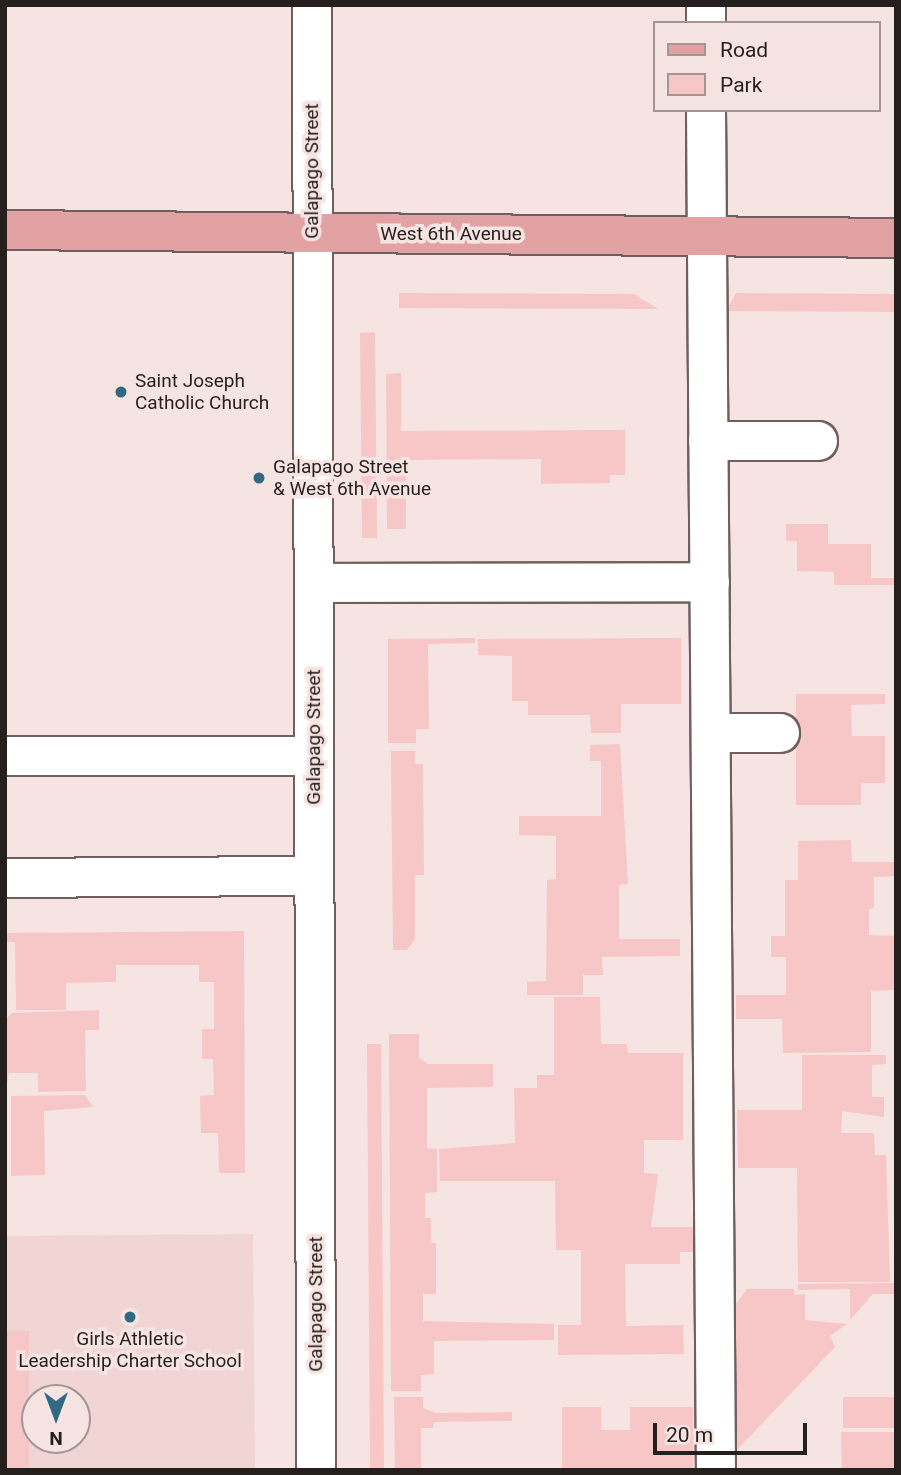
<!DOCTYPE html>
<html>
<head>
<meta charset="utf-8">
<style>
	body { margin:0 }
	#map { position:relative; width:901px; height:1475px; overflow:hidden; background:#f6e4e3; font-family:Roboto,sans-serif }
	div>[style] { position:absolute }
	.built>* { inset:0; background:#f0d5d4 }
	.green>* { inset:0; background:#f6c7c6 }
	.roads { filter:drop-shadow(2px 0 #6f605f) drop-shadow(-2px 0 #6f605f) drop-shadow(0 2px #6f605f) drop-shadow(0 -2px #6f605f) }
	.minor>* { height:38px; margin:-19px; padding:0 19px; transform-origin:19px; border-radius:19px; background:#fff }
	.major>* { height:38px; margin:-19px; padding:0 19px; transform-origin:19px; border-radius:19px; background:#e2a2a3 }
	.dots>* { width:19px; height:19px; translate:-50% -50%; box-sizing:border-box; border:4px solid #f6e4e3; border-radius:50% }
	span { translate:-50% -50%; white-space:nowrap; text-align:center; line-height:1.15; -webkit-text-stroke:7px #f6e4e3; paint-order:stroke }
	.street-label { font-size:19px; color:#251f1e }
	.poi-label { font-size:19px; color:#251f1e }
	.left { translate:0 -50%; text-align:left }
	.frame { position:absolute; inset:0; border:7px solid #251f1e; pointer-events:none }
	.legend { position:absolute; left:653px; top:21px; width:228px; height:91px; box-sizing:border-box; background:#f6e4e3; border:2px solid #a29594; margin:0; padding:9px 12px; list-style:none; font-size:21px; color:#251f1e }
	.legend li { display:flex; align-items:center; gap:14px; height:35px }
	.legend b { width:35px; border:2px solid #a29594 }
	.north { position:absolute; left:21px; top:1384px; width:70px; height:70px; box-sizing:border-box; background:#f6e4e3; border:2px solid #a29594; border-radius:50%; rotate:180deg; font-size:19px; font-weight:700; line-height:28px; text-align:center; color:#251f1e }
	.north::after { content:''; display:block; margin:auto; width:24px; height:32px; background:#316983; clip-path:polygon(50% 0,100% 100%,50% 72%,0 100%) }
	.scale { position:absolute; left:653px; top:1423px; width:154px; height:32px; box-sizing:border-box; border:4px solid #251f1e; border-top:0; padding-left:9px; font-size:21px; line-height:24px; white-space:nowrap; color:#251f1e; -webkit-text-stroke:5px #f6e4e3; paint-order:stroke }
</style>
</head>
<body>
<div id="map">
	<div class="built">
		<i style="clip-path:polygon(evenodd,253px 1234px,255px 1470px,5px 1470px,5px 1236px,253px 1234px,35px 1398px,77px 1398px,77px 1440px,35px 1440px,35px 1398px)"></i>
	</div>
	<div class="green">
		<i style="clip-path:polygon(399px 293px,634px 294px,658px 309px,399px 308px)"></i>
		<i style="clip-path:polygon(736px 293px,896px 294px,896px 312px,726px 311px)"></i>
		<i style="clip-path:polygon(375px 332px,377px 538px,362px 538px,360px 333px)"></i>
		<i style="clip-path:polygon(401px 373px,401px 431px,625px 430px,625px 475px,610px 475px,610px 483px,541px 484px,541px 459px,406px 460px,406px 529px,387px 529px,386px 374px)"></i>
		<i style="clip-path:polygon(786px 524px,828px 524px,828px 544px,871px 544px,871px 578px,896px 578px,896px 585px,834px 585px,834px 572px,797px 571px,797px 541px,786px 541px)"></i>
		<i style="clip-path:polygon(475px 638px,475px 643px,428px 644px,429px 729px,416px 729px,416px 743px,388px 743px,388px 639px)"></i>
		<i style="clip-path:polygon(681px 638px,681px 704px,621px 704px,621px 733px,591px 733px,590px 715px,528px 715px,528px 701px,512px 701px,512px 656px,478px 655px,478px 639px)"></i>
		<i style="clip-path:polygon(796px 694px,885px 694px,885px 704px,851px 705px,852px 736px,885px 736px,885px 783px,861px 783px,861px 805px,796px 805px)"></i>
		<i style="clip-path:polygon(620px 744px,628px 884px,619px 885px,619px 939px,680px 939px,680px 956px,602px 957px,603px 975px,583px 975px,583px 995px,527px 995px,527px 982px,546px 981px,547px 880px,556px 879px,556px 836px,519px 835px,519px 816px,601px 816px,601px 761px,590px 761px,590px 745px)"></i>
		<i style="clip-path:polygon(391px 751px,415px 751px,415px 764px,423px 764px,424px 875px,415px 875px,415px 939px,407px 950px,393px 950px)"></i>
		<i style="clip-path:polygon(851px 840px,852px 862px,896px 862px,896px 876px,874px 877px,874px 908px,869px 909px,869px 935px,896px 936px,896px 990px,871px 991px,871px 1052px,783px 1053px,782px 1019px,736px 1019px,736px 995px,786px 995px,786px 957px,771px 957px,771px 936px,785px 936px,785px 880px,798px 880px,798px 841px)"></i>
		<i style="clip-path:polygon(244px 931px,245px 1173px,219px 1173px,218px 1133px,201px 1133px,200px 1096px,214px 1095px,213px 1059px,202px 1059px,202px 1029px,214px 1029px,214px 982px,199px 982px,199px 965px,116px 965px,116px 982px,66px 983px,66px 1010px,16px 1010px,15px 942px,5px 942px,5px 933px)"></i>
		<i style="clip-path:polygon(554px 997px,600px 997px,601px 1044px,627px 1044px,628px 1053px,683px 1053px,683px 1140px,644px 1140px,644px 1173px,658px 1174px,651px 1227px,694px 1227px,695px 1252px,680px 1252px,680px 1264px,625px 1264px,626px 1326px,683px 1325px,684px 1354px,558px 1355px,558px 1325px,581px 1325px,581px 1250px,556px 1250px,555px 1181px,440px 1181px,439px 1149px,515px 1143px,514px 1088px,537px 1088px,537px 1075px,554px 1075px)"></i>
		<i style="clip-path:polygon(99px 1010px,99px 1030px,85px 1030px,86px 1091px,38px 1092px,38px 1073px,9px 1073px,5px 1095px,5px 1019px,12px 1013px)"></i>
		<i style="clip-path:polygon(389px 1034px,419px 1034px,419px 1058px,428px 1064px,493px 1064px,493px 1087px,427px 1088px,427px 1148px,437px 1149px,437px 1192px,425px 1193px,425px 1218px,431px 1218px,431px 1243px,436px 1243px,436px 1294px,423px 1294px,423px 1321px,554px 1324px,554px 1340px,434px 1341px,434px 1374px,421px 1375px,421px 1391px,391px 1391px)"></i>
		<i style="clip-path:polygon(367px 1044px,381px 1044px,384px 1470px,370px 1470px)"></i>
		<i style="clip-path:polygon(802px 1055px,886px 1055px,886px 1064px,872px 1065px,872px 1097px,884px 1097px,884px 1117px,842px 1111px,841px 1133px,874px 1133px,875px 1155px,886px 1155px,890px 1282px,798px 1282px,797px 1168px,738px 1168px,737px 1110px,802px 1110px)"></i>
		<i style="clip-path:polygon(85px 1095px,93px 1107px,44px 1111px,45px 1175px,11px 1176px,11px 1096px)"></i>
		<i style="clip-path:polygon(896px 1283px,896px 1294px,873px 1294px,850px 1320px,850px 1289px,798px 1290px,798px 1284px)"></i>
		<i style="clip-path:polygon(747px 1289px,794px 1289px,794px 1295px,805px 1294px,805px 1320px,847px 1324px,830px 1336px,835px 1347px,732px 1455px,729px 1313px)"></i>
		<i style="clip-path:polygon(5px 1331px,29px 1331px,29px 1470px,5px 1470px)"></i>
		<i style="clip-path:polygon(394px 1397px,423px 1397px,423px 1408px,436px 1413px,512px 1412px,512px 1421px,434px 1422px,433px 1428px,421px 1428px,421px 1470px,395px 1470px)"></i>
		<i style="clip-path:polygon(843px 1397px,896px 1397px,896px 1428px,843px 1428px)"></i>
		<i style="clip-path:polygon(562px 1407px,601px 1407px,601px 1430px,630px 1430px,630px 1407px,693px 1407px,693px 1470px,562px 1470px)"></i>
		<i style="clip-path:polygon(841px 1432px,896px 1432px,896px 1470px,842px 1470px)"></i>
	</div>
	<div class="roads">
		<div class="minor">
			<i style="left:312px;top:5px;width:1465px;rotate:89.84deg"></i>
			<i style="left:706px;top:5px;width:18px;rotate:90deg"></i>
			<i style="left:706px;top:110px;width:1360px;rotate:89.58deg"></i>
			<i style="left:708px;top:441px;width:110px"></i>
			<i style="left:314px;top:583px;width:396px;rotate:-0.1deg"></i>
			<i style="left:711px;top:733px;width:69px"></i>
			<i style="left:5px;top:756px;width:309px"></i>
			<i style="left:5px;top:878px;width:309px;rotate:-0.4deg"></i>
		</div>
		<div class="major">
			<i style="left:5px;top:230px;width:891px;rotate:0.51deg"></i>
		</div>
	</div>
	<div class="dots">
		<i style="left:121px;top:392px;background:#316983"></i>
		<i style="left:259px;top:478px;background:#316983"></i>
		<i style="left:130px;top:1317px;background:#316983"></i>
	</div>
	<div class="street-label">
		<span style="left:312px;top:171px;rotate:-90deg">Galapago Street</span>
		<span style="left:451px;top:234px">West 6th Avenue</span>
		<span style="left:314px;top:737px;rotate:-90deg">Galapago Street</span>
		<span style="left:316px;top:1304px;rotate:-90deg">Galapago Street</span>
	</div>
	<div class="poi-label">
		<span class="left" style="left:135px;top:392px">Saint Joseph<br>Catholic Church</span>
		<span class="left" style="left:273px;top:478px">Galapago Street<br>&amp; West 6th Avenue</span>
		<span style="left:130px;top:1350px">Girls Athletic<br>Leadership Charter School</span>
	</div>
	<div class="frame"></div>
	<ul class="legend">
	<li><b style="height:9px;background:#e2a2a3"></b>Road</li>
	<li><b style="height:19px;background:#f6c7c6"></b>Park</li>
	</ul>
	<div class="north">N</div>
	<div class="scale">20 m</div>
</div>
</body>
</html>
